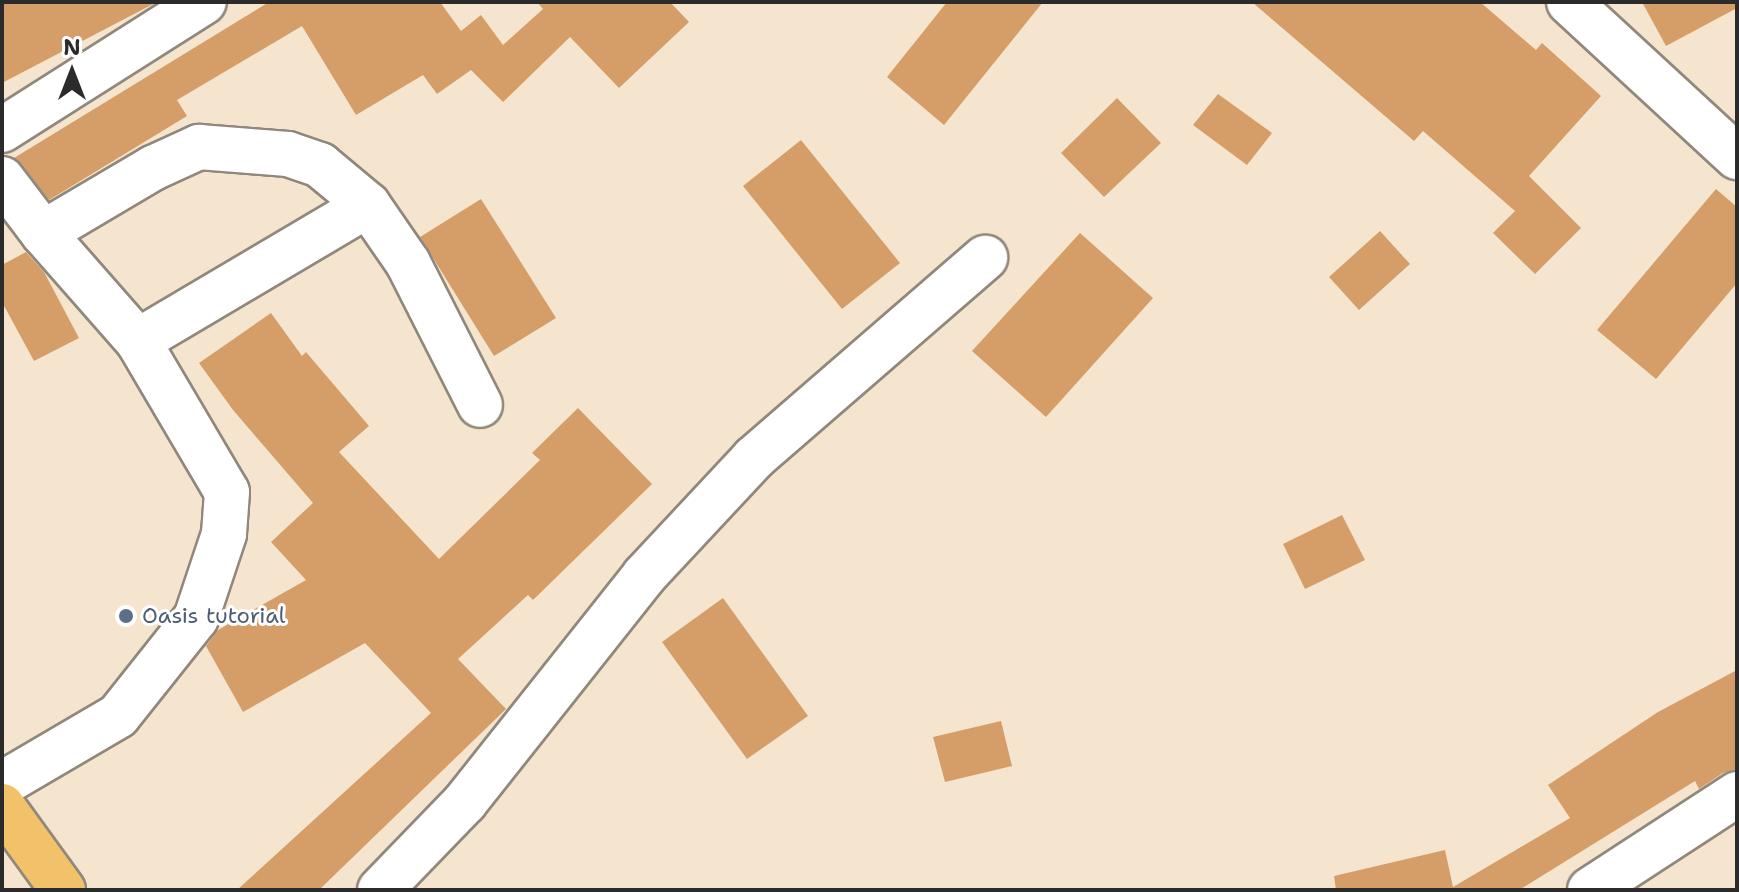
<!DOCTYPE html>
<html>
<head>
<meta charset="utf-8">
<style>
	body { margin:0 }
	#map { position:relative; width:1739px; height:892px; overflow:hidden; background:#f5e5ce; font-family:"Shantell Sans",sans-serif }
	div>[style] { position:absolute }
	.building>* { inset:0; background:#d59e68 }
	.roads { filter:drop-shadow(2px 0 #90887c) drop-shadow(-2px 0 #90887c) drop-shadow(0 2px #90887c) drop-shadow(0 -2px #90887c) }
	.minor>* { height:44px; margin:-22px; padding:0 22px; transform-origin:22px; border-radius:22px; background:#fff }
	.major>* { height:44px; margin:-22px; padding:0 22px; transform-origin:22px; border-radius:22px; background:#f2c26a }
	.dots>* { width:22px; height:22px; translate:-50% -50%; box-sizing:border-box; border:4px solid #fff; border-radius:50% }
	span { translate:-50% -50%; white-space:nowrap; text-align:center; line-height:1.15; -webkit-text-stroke:6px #fff; paint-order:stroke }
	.service-label { font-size:22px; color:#4e5e75 }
	.left { translate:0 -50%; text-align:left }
	.frame { position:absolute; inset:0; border:4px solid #2b2b2b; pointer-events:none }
	.north { position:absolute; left:32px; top:32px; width:80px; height:80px; -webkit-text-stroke:6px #fff; paint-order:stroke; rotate:0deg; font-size:22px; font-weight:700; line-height:32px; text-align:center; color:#2b2b2b }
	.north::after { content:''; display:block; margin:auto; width:28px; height:36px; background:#2b2b2b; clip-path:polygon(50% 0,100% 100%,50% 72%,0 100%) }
</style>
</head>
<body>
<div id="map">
	<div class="building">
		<i style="clip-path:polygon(2px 2px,157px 2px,2px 83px)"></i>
		<i style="clip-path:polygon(269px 2px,440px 2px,461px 31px,481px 15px,503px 45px,543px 9px,537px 2px,670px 2px,689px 22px,619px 88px,570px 37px,503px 102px,471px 70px,437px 94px,423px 75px,356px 115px,302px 26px,177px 100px,187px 116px,49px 200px,14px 158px)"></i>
		<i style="clip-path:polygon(947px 2px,1043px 2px,944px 125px,887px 77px)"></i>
		<i style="clip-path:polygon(1252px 2px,1480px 2px,1536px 50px,1542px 43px,1601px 96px,1529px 176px,1581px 228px,1535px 274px,1493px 233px,1515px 211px,1423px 131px,1414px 141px)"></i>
		<i style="clip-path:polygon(1642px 2px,1737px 2px,1737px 8px,1666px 46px)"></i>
		<i style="clip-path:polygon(1218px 94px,1272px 133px,1247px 165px,1193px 125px)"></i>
		<i style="clip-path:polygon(1117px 98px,1161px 143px,1104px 197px,1061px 153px)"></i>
		<i style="clip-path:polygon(801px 140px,900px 263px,842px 309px,743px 186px)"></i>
		<i style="clip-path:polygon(1716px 189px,1737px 207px,1737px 283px,1656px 379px,1597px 330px)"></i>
		<i style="clip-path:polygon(481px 199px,556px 318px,494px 356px,420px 237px)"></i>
		<i style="clip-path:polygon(1380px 231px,1410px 264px,1359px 310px,1329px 277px)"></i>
		<i style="clip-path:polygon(1080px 233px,1153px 298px,1046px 417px,972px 351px)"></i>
		<i style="clip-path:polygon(26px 252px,44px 272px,79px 338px,34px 361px,2px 302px,2px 265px)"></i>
		<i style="clip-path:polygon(271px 313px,302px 356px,306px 352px,369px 426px,339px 452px,439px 559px,540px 460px,532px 453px,578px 408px,652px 484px,533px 600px,528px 595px,458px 659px,506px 709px,319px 890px,237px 890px,431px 713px,365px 643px,243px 712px,206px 646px,218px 630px,306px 580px,271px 542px,313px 503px,233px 410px,199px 363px)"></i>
		<i style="clip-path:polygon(1342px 515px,1365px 560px,1305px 589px,1283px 544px)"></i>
		<i style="clip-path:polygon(723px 598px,808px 716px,747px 759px,662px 642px)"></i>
		<i style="clip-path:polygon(1737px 670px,1737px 769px,1723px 773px,1699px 789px,1695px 781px,1519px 890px,1336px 890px,1334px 876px,1445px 850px,1453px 887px,1570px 818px,1548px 785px,1658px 712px)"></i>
		<i style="clip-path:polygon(1001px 721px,1012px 766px,945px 782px,933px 737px)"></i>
	</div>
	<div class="roads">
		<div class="minor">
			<i style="left:1569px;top:2px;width:229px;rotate:42.7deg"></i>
			<i style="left:2px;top:130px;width:239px;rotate:-32.4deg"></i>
			<i style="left:2px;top:179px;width:68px;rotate:52.8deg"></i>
			<i style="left:43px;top:233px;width:144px;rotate:48.7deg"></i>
			<i style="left:138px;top:341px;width:175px;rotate:59.5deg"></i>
			<i style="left:227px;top:492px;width:42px;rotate:94.1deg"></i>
			<i style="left:224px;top:534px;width:89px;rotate:108.4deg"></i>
			<i style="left:196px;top:618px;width:125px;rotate:128.5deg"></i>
			<i style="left:118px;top:716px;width:134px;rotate:149.6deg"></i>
			<i style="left:43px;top:233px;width:128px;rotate:-30.6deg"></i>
			<i style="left:153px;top:168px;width:51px;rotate:-24.5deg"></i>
			<i style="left:199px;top:147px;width:89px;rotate:4.5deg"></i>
			<i style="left:288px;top:154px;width:34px;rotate:19deg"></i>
			<i style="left:320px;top:165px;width:62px;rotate:39.8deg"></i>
			<i style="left:368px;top:205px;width:70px;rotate:55.4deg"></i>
			<i style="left:408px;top:263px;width:159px;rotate:63.1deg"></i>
			<i style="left:138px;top:341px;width:267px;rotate:-30.6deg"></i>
			<i style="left:380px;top:890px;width:122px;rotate:-46deg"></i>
			<i style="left:465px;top:802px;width:288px;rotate:-51.6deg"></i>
			<i style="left:644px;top:576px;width:161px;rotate:-47deg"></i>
			<i style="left:754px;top:458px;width:306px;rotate:-40.9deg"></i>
			<i style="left:1590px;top:890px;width:176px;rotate:-33.1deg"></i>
		</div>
		<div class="major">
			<i style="left:2px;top:806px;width:104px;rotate:54deg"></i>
		</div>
	</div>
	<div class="dots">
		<i style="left:126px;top:616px;background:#5c6f8a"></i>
	</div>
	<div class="service-label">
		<span class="left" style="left:142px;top:616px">Oasis tutorial</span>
	</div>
	<div class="frame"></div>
	<div class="north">N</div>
</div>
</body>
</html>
